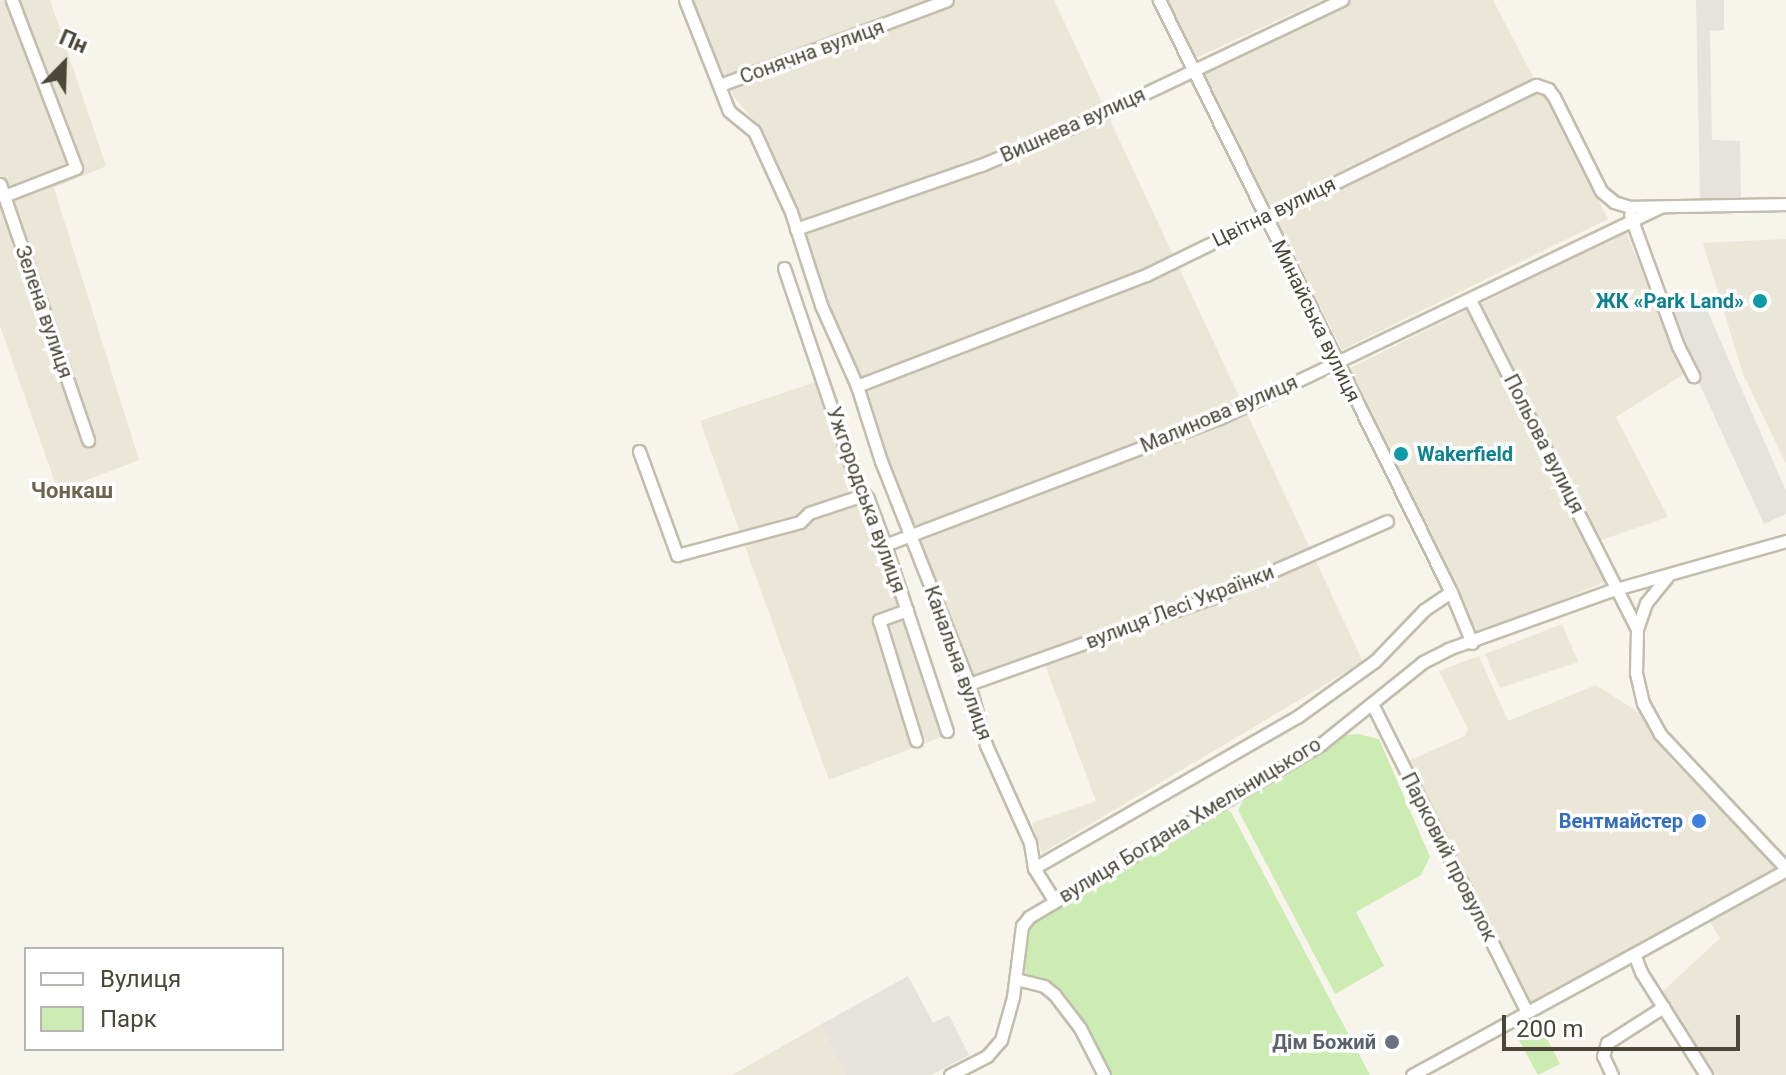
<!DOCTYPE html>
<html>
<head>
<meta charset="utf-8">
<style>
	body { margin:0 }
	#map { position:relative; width:1786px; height:1075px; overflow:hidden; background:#f6f4eb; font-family:Roboto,sans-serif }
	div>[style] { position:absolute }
	.residential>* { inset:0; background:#eae7d9 }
	.industrial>* { inset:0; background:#e6e3dc }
	.green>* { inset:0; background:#ccecb3 }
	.roads { filter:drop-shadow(2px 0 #c2bdad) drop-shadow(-2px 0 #c2bdad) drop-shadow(0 2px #c2bdad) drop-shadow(0 -2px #c2bdad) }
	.minor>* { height:11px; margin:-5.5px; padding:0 5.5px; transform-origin:5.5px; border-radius:5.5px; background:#fff }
	.dots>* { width:22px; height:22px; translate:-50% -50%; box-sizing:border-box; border:4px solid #fff; border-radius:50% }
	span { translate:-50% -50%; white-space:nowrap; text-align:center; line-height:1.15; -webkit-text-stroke:7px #fff; paint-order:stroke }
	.street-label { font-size:20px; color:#4b4638 }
	.culture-label { font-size:20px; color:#0d838f; font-weight:700 }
	.right { translate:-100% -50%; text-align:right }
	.left { translate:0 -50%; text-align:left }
	.shop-label { font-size:20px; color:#366cbe; font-weight:700 }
	.worship-label { font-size:20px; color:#5b616d; font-weight:700 }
	.neighbourhood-label { font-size:22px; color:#6f654f; font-weight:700 }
	.legend { position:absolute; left:24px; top:947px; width:260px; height:104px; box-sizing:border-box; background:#fff; border:2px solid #b7b5af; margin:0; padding:10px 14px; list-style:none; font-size:24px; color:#4b4638 }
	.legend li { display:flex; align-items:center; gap:16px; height:40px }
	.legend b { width:40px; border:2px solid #b7b5af }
	.north { position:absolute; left:24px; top:24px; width:80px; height:80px; -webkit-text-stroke:6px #fff; paint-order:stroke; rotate:23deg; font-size:22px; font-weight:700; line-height:32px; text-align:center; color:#4b4638 }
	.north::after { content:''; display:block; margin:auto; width:28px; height:36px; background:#4b4638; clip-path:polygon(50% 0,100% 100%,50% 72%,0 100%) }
	.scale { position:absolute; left:1502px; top:1015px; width:238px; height:36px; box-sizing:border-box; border:4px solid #4b4638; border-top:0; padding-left:10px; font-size:24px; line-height:28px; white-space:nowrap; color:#4b4638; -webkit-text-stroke:6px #fff; paint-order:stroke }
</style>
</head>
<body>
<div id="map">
	<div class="residential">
		<i style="clip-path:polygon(0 0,50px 0,106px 166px,54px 188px,139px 460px,58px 491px,0 326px)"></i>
		<i style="clip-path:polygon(691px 0,1054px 0,1363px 662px,1042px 853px,1032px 823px,1096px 801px,1041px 654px,972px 675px,915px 537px,861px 377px,837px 331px,812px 265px,807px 240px,762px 130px,734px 97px)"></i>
		<i style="clip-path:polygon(1167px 0,1322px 0,1196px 58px)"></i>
		<i style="clip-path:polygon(1352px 0,1493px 0,1534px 79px,1265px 208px,1200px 73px)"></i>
		<i style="clip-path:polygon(1542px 91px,1608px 219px,1342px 350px,1276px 219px)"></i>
		<i style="clip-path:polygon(1626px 232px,1684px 374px,1616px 417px,1668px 517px,1587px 545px,1605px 582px,1476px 636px,1350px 368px)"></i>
		<i style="clip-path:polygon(1786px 239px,1786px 464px,1743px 374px,1703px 243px)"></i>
		<i style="clip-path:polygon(830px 377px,954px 732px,829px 780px,700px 421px)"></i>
		<i style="clip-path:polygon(1562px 624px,1578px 662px,1500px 688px,1485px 654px)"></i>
		<i style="clip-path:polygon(1479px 656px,1508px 721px,1596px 685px,1638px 712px,1671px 759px,1774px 865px,1774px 871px,1529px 1003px,1408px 761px,1465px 736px,1468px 729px,1439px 671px)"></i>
		<i style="clip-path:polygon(1786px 881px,1786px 1075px,1709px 1075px,1659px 995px,1720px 938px,1708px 919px,1773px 882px)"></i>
		<i style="clip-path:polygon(820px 1025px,846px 1075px,732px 1075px)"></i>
	</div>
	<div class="industrial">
		<i style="clip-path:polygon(1696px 0,1724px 0,1724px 30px,1710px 31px,1712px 140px,1740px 141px,1741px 199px,1700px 200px)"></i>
		<i style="clip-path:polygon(1701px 296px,1786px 491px,1786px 514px,1764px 524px,1672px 324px,1674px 304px)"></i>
		<i style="clip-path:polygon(908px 976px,933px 1023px,949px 1015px,969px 1055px,931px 1075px,846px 1075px,820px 1025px)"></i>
	</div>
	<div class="green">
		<i style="clip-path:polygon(1358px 734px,1379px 739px,1430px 857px,1421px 875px,1356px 912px,1384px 966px,1335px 994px,1238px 810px,1243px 801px,1346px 735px)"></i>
		<i style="clip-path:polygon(1227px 810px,1231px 812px,1370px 1075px,1106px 1075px,1082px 1027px,1026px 975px,1022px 956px,1030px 924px)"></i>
		<i style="clip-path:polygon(1538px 1021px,1560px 1064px,1538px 1075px,1515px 1033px)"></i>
	</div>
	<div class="roads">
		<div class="minor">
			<i style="left:685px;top:0;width:119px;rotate:68.4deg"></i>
			<i style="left:729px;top:111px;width:32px;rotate:39deg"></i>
			<i style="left:754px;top:131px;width:89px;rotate:65.4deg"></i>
			<i style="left:791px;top:212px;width:98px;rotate:72.1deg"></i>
			<i style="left:821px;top:305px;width:89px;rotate:66deg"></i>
			<i style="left:857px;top:386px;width:79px;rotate:72.3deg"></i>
			<i style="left:881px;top:461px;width:240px;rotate:68.5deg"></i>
			<i style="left:969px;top:684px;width:63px;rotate:74.4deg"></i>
			<i style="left:986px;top:745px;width:107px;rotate:65.8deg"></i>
			<i style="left:1030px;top:843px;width:25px;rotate:81deg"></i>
			<i style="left:1034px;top:868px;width:38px;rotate:58deg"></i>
			<i style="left:1159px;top:0;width:660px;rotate:63.75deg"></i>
			<i style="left:1451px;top:592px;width:55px;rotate:67.6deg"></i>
			<i style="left:720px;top:85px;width:242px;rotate:-20.5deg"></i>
			<i style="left:0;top:184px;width:271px;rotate:71deg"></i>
			<i style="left:4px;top:196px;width:77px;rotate:-21.3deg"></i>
			<i style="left:76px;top:168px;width:180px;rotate:-110.9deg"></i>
			<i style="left:1630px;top:215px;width:140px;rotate:69.9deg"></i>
			<i style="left:1678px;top:346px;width:34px;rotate:63deg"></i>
			<i style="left:796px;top:229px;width:196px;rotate:-19.1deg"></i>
			<i style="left:981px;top:165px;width:119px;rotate:-22.7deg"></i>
			<i style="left:1091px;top:119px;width:278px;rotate:-25.4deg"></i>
			<i style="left:784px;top:268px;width:230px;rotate:71.3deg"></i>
			<i style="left:858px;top:486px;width:16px;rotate:52deg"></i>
			<i style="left:868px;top:499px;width:49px;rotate:69.7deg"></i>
			<i style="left:885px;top:545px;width:196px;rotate:71.6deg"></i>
			<i style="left:1470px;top:300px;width:369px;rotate:63.1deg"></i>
			<i style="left:857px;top:386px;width:310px;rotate:-21deg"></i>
			<i style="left:1146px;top:275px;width:434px;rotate:-26deg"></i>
			<i style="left:1536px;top:85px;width:13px;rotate:18deg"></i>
			<i style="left:1548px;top:89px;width:10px;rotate:53deg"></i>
			<i style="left:1554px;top:97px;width:105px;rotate:63.4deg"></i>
			<i style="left:1601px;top:191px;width:17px;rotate:40deg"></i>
			<i style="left:1614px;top:202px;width:17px;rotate:17deg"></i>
			<i style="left:1630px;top:207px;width:156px;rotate:-1.1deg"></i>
			<i style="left:639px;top:451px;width:111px;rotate:69.9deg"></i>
			<i style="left:677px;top:555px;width:127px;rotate:-15deg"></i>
			<i style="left:800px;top:522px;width:13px;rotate:-45deg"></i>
			<i style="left:809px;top:513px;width:57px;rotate:-18.4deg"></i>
			<i style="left:885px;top:545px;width:358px;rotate:-20.8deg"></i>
			<i style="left:1220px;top:418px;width:486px;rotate:-25.6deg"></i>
			<i style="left:1667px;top:577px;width:33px;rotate:129deg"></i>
			<i style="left:1646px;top:603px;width:28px;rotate:109deg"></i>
			<i style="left:1637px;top:629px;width:44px;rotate:91.3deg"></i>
			<i style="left:1636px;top:673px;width:31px;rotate:77deg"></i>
			<i style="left:1643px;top:703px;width:35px;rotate:61deg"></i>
			<i style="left:1660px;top:734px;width:184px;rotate:46.8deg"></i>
			<i style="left:907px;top:610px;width:30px;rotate:160deg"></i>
			<i style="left:879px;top:620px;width:126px;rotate:72.9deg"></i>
			<i style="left:969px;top:684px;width:257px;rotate:-19.6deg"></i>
			<i style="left:1211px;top:598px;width:192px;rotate:-23.6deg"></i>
			<i style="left:1372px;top:704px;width:343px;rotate:63.3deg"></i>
			<i style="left:1034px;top:868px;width:303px;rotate:-29.9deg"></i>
			<i style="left:1297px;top:717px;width:96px;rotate:-35.7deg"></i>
			<i style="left:1375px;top:661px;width:71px;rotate:-46.1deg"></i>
			<i style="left:1424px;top:610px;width:32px;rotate:-34deg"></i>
			<i style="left:1016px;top:979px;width:29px;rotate:14deg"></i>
			<i style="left:1044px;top:986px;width:13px;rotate:39deg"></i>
			<i style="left:1054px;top:994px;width:43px;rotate:52.6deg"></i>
			<i style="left:1080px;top:1028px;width:53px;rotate:62.9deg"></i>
			<i style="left:950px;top:1075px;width:42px;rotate:-27.2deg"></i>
			<i style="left:987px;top:1056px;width:21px;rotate:-49deg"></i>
			<i style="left:1001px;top:1040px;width:45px;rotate:-74.4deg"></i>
			<i style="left:1013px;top:997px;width:72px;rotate:-82.8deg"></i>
			<i style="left:1022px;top:926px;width:11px;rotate:-52deg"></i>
			<i style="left:1029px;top:917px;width:339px;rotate:-30.6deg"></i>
			<i style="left:1321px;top:744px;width:131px;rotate:-38.8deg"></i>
			<i style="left:1423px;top:662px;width:28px;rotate:-27deg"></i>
			<i style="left:1448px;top:649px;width:171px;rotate:-19.8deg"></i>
			<i style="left:1609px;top:591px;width:184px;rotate:-15.8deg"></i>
			<i style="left:1412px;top:1075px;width:253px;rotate:-28.6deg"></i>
			<i style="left:1612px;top:1075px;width:21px;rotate:-115deg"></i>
			<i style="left:1603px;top:1056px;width:14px;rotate:-73deg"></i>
			<i style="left:1607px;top:1043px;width:67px;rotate:-32.7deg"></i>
			<i style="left:1706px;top:1075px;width:122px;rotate:-122.3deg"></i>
			<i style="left:1641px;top:972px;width:19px;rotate:-111deg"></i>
			<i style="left:1634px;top:954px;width:174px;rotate:-28.9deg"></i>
		</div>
	</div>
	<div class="dots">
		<i style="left:1760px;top:301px;background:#0f9aa8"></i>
		<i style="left:1401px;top:454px;background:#0f9aa8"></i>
		<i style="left:1699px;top:821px;background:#3f7fe0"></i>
		<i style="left:1392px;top:1042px;background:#6b7280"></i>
	</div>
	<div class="street-label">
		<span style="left:812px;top:52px;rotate:-20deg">Сонячна вулиця</span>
		<span style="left:1073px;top:125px;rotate:-24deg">Вишнева вулиця</span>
		<span style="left:1274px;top:212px;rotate:-26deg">Цвітна вулиця</span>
		<span style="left:44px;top:312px;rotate:71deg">Зелена вулиця</span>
		<span style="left:1316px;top:321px;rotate:64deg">Минайська вулиця</span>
		<span style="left:1219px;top:414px;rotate:-23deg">Малинова вулиця</span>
		<span style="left:1544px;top:444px;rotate:63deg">Польова вулиця</span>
		<span style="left:866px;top:500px;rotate:70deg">Ужгородська вулиця</span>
		<span style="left:1180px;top:607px;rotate:-21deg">вулиця Лесі Українки</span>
		<span style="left:958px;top:663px;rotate:70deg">Канальна вулиця</span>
		<span style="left:1190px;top:820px;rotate:-31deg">вулиця Богдана Хмельницького</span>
		<span style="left:1449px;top:857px;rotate:63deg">Парковий провулок</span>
	</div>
	<div class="culture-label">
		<span class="right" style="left:1744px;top:301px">ЖК «Park Land»</span>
		<span class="left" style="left:1417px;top:454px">Wakerfield</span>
	</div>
	<div class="shop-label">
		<span class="right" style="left:1683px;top:821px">Вентмайстер</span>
	</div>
	<div class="worship-label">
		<span class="right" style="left:1376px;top:1042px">Дім Божий</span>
	</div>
	<div class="neighbourhood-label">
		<span style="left:72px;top:491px">Чонкаш</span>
	</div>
	<ul class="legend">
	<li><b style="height:10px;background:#fff"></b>Вулиця</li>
	<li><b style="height:22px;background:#ccecb3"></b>Парк</li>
	</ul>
	<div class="north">Пн</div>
	<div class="scale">200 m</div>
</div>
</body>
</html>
